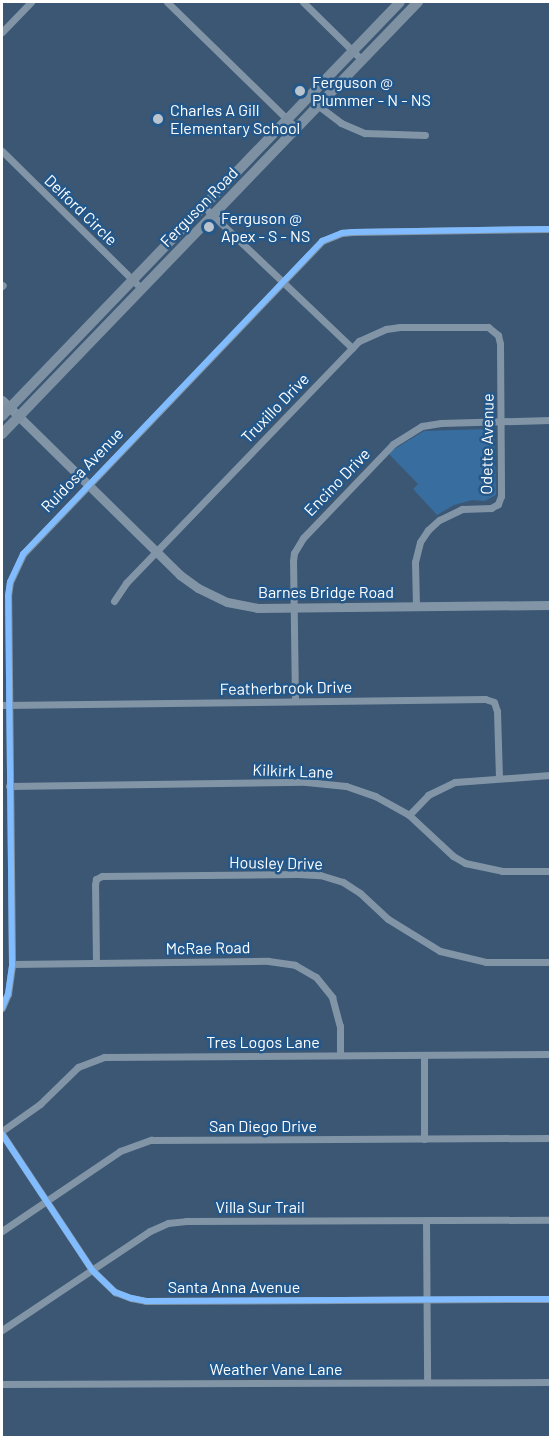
<!DOCTYPE html>
<html>
<head>
<meta charset="utf-8">
<style>
	body { margin:0 }
	#map { position:relative; width:552px; height:1439px; overflow:hidden; background:#3b5773; font-family:Barlow,sans-serif }
	div>[style] { position:absolute }
	.green>* { inset:0; background:#386e9f }
	.minor>* { height:7px; margin:-3.5px; padding:0 3.5px; transform-origin:3.5px; border-radius:3.5px; background:#8295a7 }
	.tertiary>* { height:9px; margin:-4.5px; padding:0 4.5px; transform-origin:4.5px; border-radius:4.5px; background:#8295a7 }
	.secondary>* { height:10px; margin:-5px; padding:0 5px; transform-origin:5px; border-radius:5px; background:#7d91a3 }
	.cycleway>* { height:6px; margin:-3px; padding:0 3px; transform-origin:3px; border-radius:3px; background:#80bcff }
	.dots>* { width:16px; height:16px; translate:-50% -50%; box-sizing:border-box; border:3px solid #24588a; border-radius:50% }
	span { translate:-50% -50%; white-space:nowrap; text-align:center; line-height:1.15; -webkit-text-stroke:5px #24588a; paint-order:stroke }
	.poi-label { font-size:16px; color:#fff }
	.left { translate:0 -50%; text-align:left }
	.street-label { font-size:16px; color:#fff }
	.frame { position:absolute; inset:0; border:3px solid #fff; pointer-events:none }
</style>
</head>
<body>
<div id="map">
	<div class="green">
		<i style="clip-path:polygon(489px 429px,494px 431px,496px 495px,485px 501px,472px 500px,454px 505px,437px 515px,413px 489px,418px 484px,388px 453px,424px 431px)"></i>
	</div>
	<div class="minor">
		<i style="left:167px;top:2px;width:180px;rotate:44.3deg"></i>
		<i style="left:303px;top:2px;width:83px;rotate:44.5deg"></i>
		<i style="left:2px;top:32px;width:42px;rotate:-46deg"></i>
		<i style="left:316px;top:104px;width:31px;rotate:37deg"></i>
		<i style="left:341px;top:123px;width:26px;rotate:23deg"></i>
		<i style="left:365px;top:133px;width:60px;rotate:1.9deg"></i>
		<i style="left:2px;top:151px;width:195px;rotate:44.6deg"></i>
		<i style="left:203px;top:206px;width:206px;rotate:43.6deg"></i>
		<i style="left:2px;top:286px;width:1px;rotate:-45deg"></i>
		<i style="left:114px;top:601px;width:22px;rotate:-56deg"></i>
		<i style="left:126px;top:583px;width:336px;rotate:-46.1deg"></i>
		<i style="left:359px;top:341px;width:30px;rotate:-24deg"></i>
		<i style="left:386px;top:329px;width:14px;rotate:-8deg"></i>
		<i style="left:400px;top:327px;width:88px"></i>
		<i style="left:488px;top:327px;width:13px;rotate:39deg"></i>
		<i style="left:498px;top:335px;width:9px;rotate:77deg"></i>
		<i style="left:500px;top:344px;width:152px;rotate:89.6deg"></i>
		<i style="left:501px;top:496px;width:9px;rotate:111deg"></i>
		<i style="left:498px;top:504px;width:8px;rotate:150deg"></i>
		<i style="left:491px;top:508px;width:29px;rotate:178deg"></i>
		<i style="left:462px;top:509px;width:25px;rotate:154deg"></i>
		<i style="left:439px;top:520px;width:15px;rotate:138deg"></i>
		<i style="left:428px;top:530px;width:14px;rotate:124deg"></i>
		<i style="left:420px;top:542px;width:21px;rotate:104deg"></i>
		<i style="left:415px;top:562px;width:45px;rotate:88.7deg"></i>
		<i style="left:295px;top:701px;width:140px;rotate:-90.8deg"></i>
		<i style="left:293px;top:561px;width:8px;rotate:-83deg"></i>
		<i style="left:294px;top:553px;width:17px;rotate:-59deg"></i>
		<i style="left:303px;top:538px;width:130px;rotate:-46.2deg"></i>
		<i style="left:393px;top:444px;width:34px;rotate:-32deg"></i>
		<i style="left:422px;top:426px;width:19px;rotate:-9deg"></i>
		<i style="left:441px;top:423px;width:109px;rotate:-1.6deg"></i>
		<i style="left:2px;top:705px;width:483px;rotate:-0.7deg"></i>
		<i style="left:485px;top:699px;width:9px;rotate:18deg"></i>
		<i style="left:494px;top:702px;width:9px;rotate:72deg"></i>
		<i style="left:497px;top:711px;width:67px;rotate:88.3deg"></i>
		<i style="left:9px;top:786px;width:297px;rotate:-0.8deg"></i>
		<i style="left:306px;top:782px;width:40px;rotate:5.7deg"></i>
		<i style="left:346px;top:786px;width:31px;rotate:19deg"></i>
		<i style="left:375px;top:796px;width:39px;rotate:29deg"></i>
		<i style="left:409px;top:815px;width:60px;rotate:43deg"></i>
		<i style="left:453px;top:856px;width:14px;rotate:30deg"></i>
		<i style="left:465px;top:863px;width:38px;rotate:12deg"></i>
		<i style="left:502px;top:871px;width:48px"></i>
		<i style="left:409px;top:815px;width:28px;rotate:-46deg"></i>
		<i style="left:428px;top:795px;width:30px;rotate:-26deg"></i>
		<i style="left:455px;top:782px;width:95px;rotate:-4.2deg"></i>
		<i style="left:96px;top:963px;width:78px;rotate:-90.7deg"></i>
		<i style="left:95px;top:885px;width:6px;rotate:-81deg"></i>
		<i style="left:96px;top:879px;width:7px;rotate:-27deg"></i>
		<i style="left:102px;top:876px;width:196px;rotate:-0.6deg"></i>
		<i style="left:298px;top:874px;width:22px;rotate:3deg"></i>
		<i style="left:320px;top:875px;width:24px;rotate:17deg"></i>
		<i style="left:343px;top:882px;width:20px;rotate:33deg"></i>
		<i style="left:360px;top:893px;width:38px;rotate:43deg"></i>
		<i style="left:388px;top:919px;width:61px;rotate:31.6deg"></i>
		<i style="left:440px;top:951px;width:47px;rotate:13.4deg"></i>
		<i style="left:486px;top:962px;width:64px"></i>
		<i style="left:12px;top:964px;width:256px;rotate:-0.7deg"></i>
		<i style="left:268px;top:961px;width:27px;rotate:8deg"></i>
		<i style="left:295px;top:965px;width:24px;rotate:30deg"></i>
		<i style="left:316px;top:977px;width:26px;rotate:51deg"></i>
		<i style="left:332px;top:997px;width:30px;rotate:75deg"></i>
		<i style="left:340px;top:1026px;width:29px;rotate:90deg"></i>
		<i style="left:2px;top:1008px;width:15px;rotate:-67deg"></i>
		<i style="left:8px;top:994px;width:30px;rotate:-82deg"></i>
		<i style="left:12px;top:964px;width:368px;rotate:-90.6deg"></i>
		<i style="left:8px;top:596px;width:14px;rotate:-82deg"></i>
		<i style="left:10px;top:582px;width:31px;rotate:-65deg"></i>
		<i style="left:23px;top:554px;width:433px;rotate:-46.3deg"></i>
		<i style="left:322px;top:241px;width:22px;rotate:-22deg"></i>
		<i style="left:342px;top:233px;width:11px;rotate:-5deg"></i>
		<i style="left:353px;top:232px;width:197px;rotate:-0.9deg"></i>
		<i style="left:2px;top:1131px;width:47px;rotate:-35.4deg"></i>
		<i style="left:40px;top:1104px;width:53px;rotate:-44.2deg"></i>
		<i style="left:78px;top:1067px;width:28px;rotate:-21deg"></i>
		<i style="left:104px;top:1057px;width:446px;rotate:-0.4deg"></i>
		<i style="left:2px;top:1134px;width:163px;rotate:56.5deg"></i>
		<i style="left:92px;top:1270px;width:32px;rotate:44deg"></i>
		<i style="left:115px;top:1292px;width:17px;rotate:21deg"></i>
		<i style="left:131px;top:1298px;width:15px;rotate:11deg"></i>
		<i style="left:146px;top:1301px;width:404px;rotate:-0.3deg"></i>
		<i style="left:424px;top:1139px;width:84px;rotate:-90deg"></i>
		<i style="left:426px;top:1220px;width:162px;rotate:89.6deg"></i>
		<i style="left:2px;top:1231px;width:143px;rotate:-34.1deg"></i>
		<i style="left:120px;top:1151px;width:33px;rotate:-20deg"></i>
		<i style="left:151px;top:1140px;width:399px;rotate:-0.3deg"></i>
		<i style="left:2px;top:1330px;width:178px;rotate:-33.8deg"></i>
		<i style="left:150px;top:1231px;width:20px;rotate:-24deg"></i>
		<i style="left:168px;top:1223px;width:18px;rotate:-6deg"></i>
		<i style="left:186px;top:1221px;width:364px;rotate:-0.2deg"></i>
		<i style="left:2px;top:1384px;width:548px;rotate:-0.21deg"></i>
	</div>
	<div class="tertiary">
		<i style="left:2px;top:400px;width:250px;rotate:44.5deg"></i>
		<i style="left:180px;top:575px;width:22px;rotate:36deg"></i>
		<i style="left:198px;top:588px;width:32px;rotate:26deg"></i>
		<i style="left:227px;top:602px;width:31px;rotate:11deg"></i>
		<i style="left:257px;top:608px;width:293px;rotate:-0.6deg"></i>
	</div>
	<div class="secondary">
		<i style="left:2px;top:416px;width:574px;rotate:-46.13deg"></i>
		<i style="left:2px;top:434px;width:600px;rotate:-46.08deg"></i>
	</div>
	<div class="cycleway">
		<i style="left:2px;top:1008px;width:15px;rotate:-67deg"></i>
		<i style="left:8px;top:994px;width:30px;rotate:-82deg"></i>
		<i style="left:12px;top:964px;width:368px;rotate:-90.6deg"></i>
		<i style="left:8px;top:596px;width:14px;rotate:-82deg"></i>
		<i style="left:10px;top:582px;width:31px;rotate:-65deg"></i>
		<i style="left:23px;top:554px;width:433px;rotate:-46.3deg"></i>
		<i style="left:322px;top:241px;width:22px;rotate:-22deg"></i>
		<i style="left:342px;top:233px;width:11px;rotate:-5deg"></i>
		<i style="left:353px;top:232px;width:197px;rotate:-0.9deg"></i>
		<i style="left:2px;top:1134px;width:163px;rotate:56.5deg"></i>
		<i style="left:92px;top:1270px;width:32px;rotate:44deg"></i>
		<i style="left:115px;top:1292px;width:17px;rotate:21deg"></i>
		<i style="left:131px;top:1298px;width:15px;rotate:11deg"></i>
		<i style="left:146px;top:1301px;width:404px;rotate:-0.3deg"></i>
	</div>
	<div class="dots">
		<i style="left:300px;top:91px;background:#bac4ce"></i>
		<i style="left:158px;top:119px;background:#bac4ce"></i>
		<i style="left:209px;top:227px;background:#bac4ce"></i>
	</div>
	<div class="poi-label">
		<span class="left" style="left:312px;top:91px">Ferguson @<br>Plummer - N - NS</span>
		<span class="left" style="left:170px;top:119px">Charles A Gill<br>Elementary School</span>
		<span class="left" style="left:221px;top:227px">Ferguson @<br>Apex - S - NS</span>
	</div>
	<div class="street-label">
		<span style="left:199px;top:207px;rotate:-46deg">Ferguson Road</span>
		<span style="left:81px;top:210px;rotate:44deg">Delford Circle</span>
		<span style="left:275px;top:408px;rotate:-46deg">Truxillo Drive</span>
		<span style="left:487px;top:444px;rotate:-89deg">Odette Avenue</span>
		<span style="left:82px;top:470px;rotate:-46deg">Ruidosa Avenue</span>
		<span style="left:337px;top:482px;rotate:-46deg">Encino Drive</span>
		<span style="left:326px;top:592px">Barnes Bridge Road</span>
		<span style="left:286px;top:688px;rotate:-1deg">Featherbrook Drive</span>
		<span style="left:293px;top:771px;rotate:2deg">Kilkirk Lane</span>
		<span style="left:276px;top:863px;rotate:1deg">Housley Drive</span>
		<span style="left:208px;top:948px;rotate:-1deg">McRae Road</span>
		<span style="left:263px;top:1042px">Tres Logos Lane</span>
		<span style="left:263px;top:1126px">San Diego Drive</span>
		<span style="left:260px;top:1207px">Villa Sur Trail</span>
		<span style="left:234px;top:1287px">Santa Anna Avenue</span>
		<span style="left:276px;top:1369px">Weather Vane Lane</span>
	</div>
	<div class="frame"></div>
</div>
</body>
</html>
